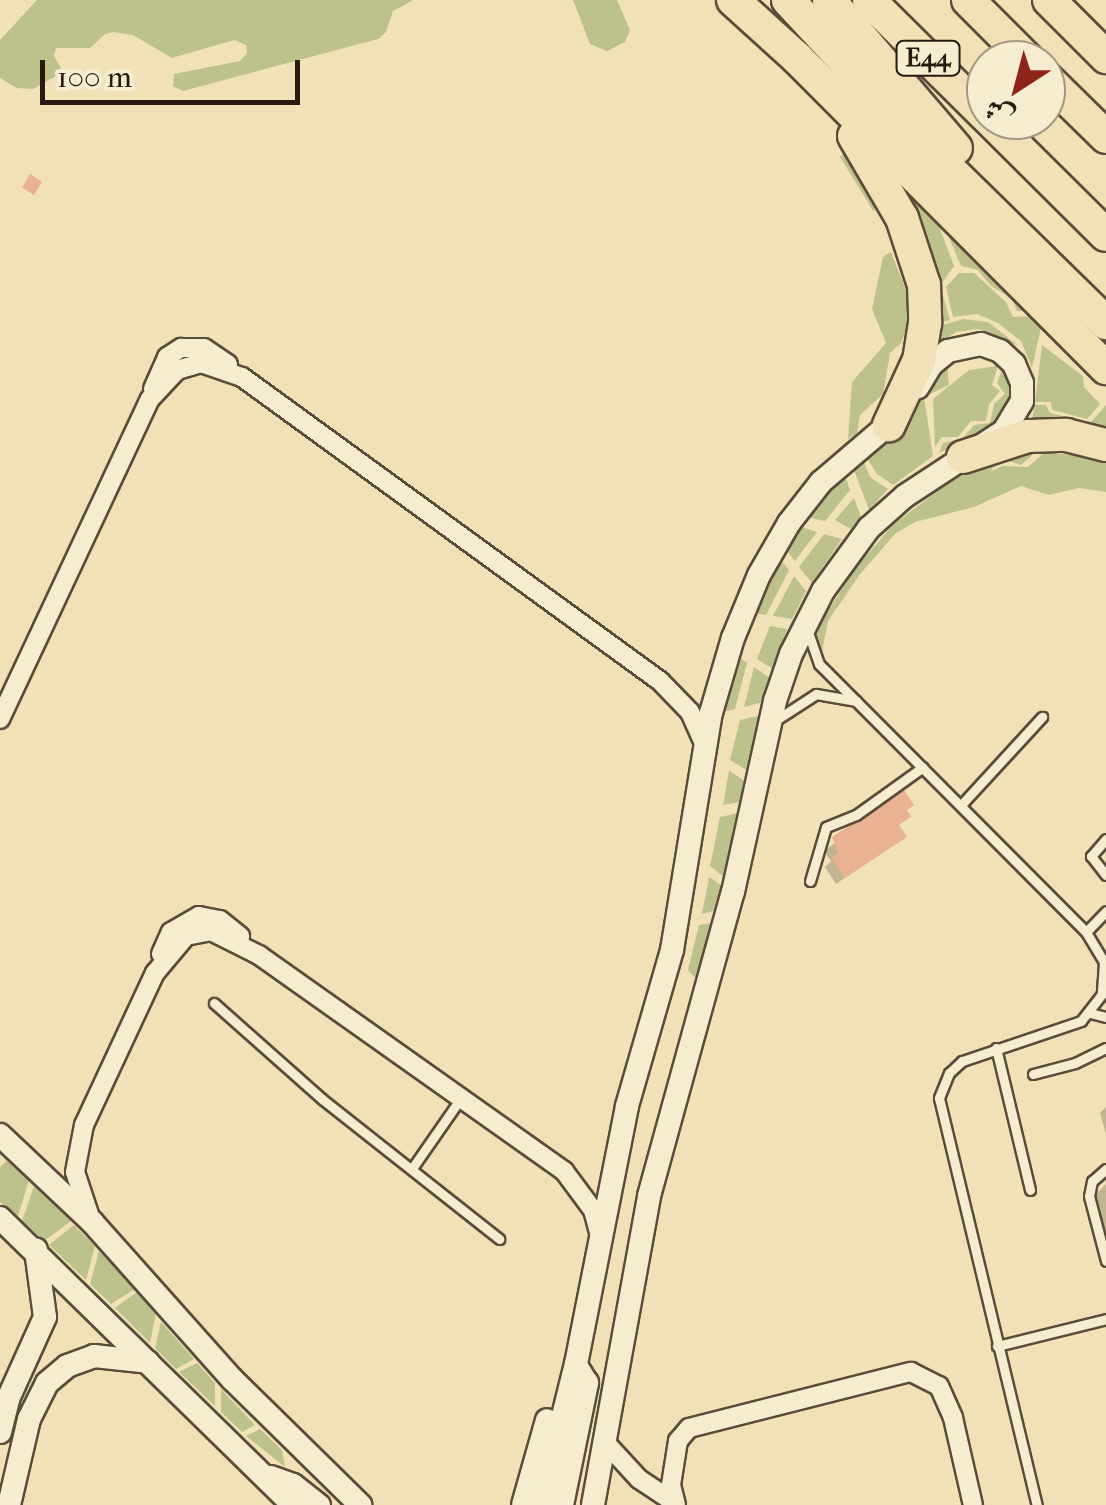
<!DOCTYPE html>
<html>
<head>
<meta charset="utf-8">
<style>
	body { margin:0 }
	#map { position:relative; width:1106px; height:1505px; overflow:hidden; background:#f1e1b6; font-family:"IM FELL French Canon",Amiri,serif }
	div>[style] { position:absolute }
	.green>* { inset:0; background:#bdc28c }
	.shadow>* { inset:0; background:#0003 }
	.building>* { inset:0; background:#eab293 }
	.roads { filter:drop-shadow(2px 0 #5b4b39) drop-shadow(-2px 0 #5b4b39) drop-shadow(0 2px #5b4b39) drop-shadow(0 -2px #5b4b39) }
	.service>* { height:9px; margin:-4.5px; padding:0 4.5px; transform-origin:4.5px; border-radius:4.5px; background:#f6ecd0 }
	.minor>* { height:18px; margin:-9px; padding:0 9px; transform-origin:9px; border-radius:9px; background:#f6ecd0 }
	.tertiary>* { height:22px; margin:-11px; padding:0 11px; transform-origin:11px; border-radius:11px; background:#f6ecd0 }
	.motorway>* { height:32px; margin:-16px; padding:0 16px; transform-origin:16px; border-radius:16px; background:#f1e1b6 }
	span { translate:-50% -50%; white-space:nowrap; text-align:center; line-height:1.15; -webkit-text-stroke:8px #f6ecd0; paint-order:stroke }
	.shield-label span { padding:2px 8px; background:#f6ecd0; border:2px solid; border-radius:8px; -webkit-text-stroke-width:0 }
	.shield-label { font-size:25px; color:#29190f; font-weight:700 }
	.north { position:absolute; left:966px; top:40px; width:100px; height:100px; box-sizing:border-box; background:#f6ecd0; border:2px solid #a49883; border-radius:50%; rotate:216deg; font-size:28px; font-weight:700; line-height:40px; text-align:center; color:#29190f }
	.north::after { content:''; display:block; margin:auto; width:35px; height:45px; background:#8f2418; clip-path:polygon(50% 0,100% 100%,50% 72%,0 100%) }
	.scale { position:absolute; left:40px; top:60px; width:260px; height:45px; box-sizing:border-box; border:5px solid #29190f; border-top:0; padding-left:12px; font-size:30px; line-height:35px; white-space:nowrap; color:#29190f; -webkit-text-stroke:8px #f6ecd0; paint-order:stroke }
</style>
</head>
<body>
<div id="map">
	<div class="green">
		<i style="clip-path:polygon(37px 0,413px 0,393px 11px,386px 32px,378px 39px,183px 91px,173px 86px,174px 74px,240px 61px,247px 53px,246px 45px,234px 40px,172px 58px,133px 35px,114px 32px,105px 34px,90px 48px,56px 48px,54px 56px,63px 72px,33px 89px,17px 88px,0 78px,0 40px)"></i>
		<i style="clip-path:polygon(573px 0,617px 0,630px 30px,625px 42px,607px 51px,590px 44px)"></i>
		<i style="clip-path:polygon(848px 149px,878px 198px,874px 212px,840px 157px)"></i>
		<i style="clip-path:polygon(885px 165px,936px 218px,954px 266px,940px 286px,950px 320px,938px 323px)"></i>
		<i style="clip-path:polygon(945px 228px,1029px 311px,1017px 311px,1012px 299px,991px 286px,978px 270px,961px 266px)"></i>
		<i style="clip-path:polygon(891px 252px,914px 310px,901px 343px,890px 353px,883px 394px,860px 415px,857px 433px,848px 439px,852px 382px,886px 343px,872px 309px,883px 257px)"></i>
		<i style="clip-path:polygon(959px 273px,974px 273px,1006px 302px,1013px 317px,1035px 316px,1042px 323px,1032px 368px,1021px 341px,998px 323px,977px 314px,953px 317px,946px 287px)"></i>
		<i style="clip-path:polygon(963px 319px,988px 322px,1019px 346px,978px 329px,956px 332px,935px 346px,936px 327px)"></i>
		<i style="clip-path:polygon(1042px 345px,1083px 376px,1084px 387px,1100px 404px,1087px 419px,1052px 410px,1051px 402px,1035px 402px)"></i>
		<i style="clip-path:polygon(1004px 364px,1014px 394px,1006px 415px,989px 429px,939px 453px,943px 443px,963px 438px,974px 425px,990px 423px,994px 404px,1005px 394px,997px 383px)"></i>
		<i style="clip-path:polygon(947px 365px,949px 385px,924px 397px,933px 456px,893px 485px,877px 474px,864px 454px,905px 418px)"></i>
		<i style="clip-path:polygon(998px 366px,992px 385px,1000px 391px,989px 404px,986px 421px,971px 421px,958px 437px,942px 437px,935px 447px,933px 399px,969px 370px)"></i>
		<i style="clip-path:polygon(1035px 405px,1046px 405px,1050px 413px,1090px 423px,1106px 405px,1106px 432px,1031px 424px)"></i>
		<i style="clip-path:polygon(1039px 446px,1085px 453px,1037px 451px,1021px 465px,1006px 460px,992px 468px,992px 471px,1002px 466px,1028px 467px,1045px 452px,1089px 457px,1106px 463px,1106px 492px,1079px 488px,1049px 495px,1021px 486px,974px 507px,915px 522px,896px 533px,860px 574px,828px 621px,821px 656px,816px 638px,819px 626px,853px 571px,893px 525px,953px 479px,994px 457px)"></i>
		<i style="clip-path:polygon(862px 457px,870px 477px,888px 489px,869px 510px,853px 467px)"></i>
		<i style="clip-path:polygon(844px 473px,850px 490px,825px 521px,806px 517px)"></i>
		<i style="clip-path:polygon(854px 498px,861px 517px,851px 529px,835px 520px)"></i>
		<i style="clip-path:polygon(798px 526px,817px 532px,795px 561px,784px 547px)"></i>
		<i style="clip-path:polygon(824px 534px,842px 539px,812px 583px,799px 567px)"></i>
		<i style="clip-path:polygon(778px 557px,789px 570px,766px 615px,750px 612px)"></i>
		<i style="clip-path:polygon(794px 576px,806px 591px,792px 619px,773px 616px)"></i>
		<i style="clip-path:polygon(770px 626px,787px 629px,773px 669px,757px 659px)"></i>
		<i style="clip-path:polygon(735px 654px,747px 663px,735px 709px,719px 713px)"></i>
		<i style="clip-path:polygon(754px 667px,770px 678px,763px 702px,744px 707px)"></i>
		<i style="clip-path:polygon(762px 715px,748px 771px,730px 760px,740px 720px)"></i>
		<i style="clip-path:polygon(729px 771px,745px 781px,740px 802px,723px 805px)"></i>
		<i style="clip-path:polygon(739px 813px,724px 877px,710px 866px,720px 817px)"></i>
		<i style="clip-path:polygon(709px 877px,721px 885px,713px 911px,702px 914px)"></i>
		<i style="clip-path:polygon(712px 923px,695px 978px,688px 970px,699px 925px)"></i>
		<i style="clip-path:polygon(7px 1161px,29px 1180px,18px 1216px,0 1202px,0 1167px)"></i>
		<i style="clip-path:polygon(34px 1186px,71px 1221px,44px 1241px,22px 1221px)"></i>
		<i style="clip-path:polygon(74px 1225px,95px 1246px,86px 1280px,49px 1245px)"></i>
		<i style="clip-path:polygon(99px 1251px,135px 1289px,111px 1304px,90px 1284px)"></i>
		<i style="clip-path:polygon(137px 1292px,156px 1313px,150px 1343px,115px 1308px)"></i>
		<i style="clip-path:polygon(161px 1322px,194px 1359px,176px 1369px,155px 1348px)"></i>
		<i style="clip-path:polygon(197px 1363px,215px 1383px,215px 1406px,179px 1372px)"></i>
		<i style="clip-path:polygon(221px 1389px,255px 1425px,242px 1432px,221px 1412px)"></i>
		<i style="clip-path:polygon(260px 1429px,282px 1450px,285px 1467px,246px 1436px)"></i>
	</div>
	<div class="shadow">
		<i style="clip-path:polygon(904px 794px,908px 817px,897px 827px,903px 837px,836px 884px,825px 867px,831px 861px,824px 851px)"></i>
		<i style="clip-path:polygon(1106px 1107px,1106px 1134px,1100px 1113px)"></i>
		<i style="clip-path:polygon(1106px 1184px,1106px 1253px,1091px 1199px)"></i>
	</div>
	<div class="building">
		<i style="clip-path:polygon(30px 174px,42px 182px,34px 195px,22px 188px)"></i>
		<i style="clip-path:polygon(904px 790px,914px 805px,907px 810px,911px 817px,899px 825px,907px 837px,845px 878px,831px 858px,838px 853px,832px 837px)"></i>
	</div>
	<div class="roads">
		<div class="service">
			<i style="left:809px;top:635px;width:31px;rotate:71deg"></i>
			<i style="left:819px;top:664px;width:378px;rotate:45.1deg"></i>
			<i style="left:1086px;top:932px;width:35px;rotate:59deg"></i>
			<i style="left:1104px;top:962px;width:32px;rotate:94deg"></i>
			<i style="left:1102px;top:994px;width:34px;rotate:128deg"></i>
			<i style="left:1081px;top:1021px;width:126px;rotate:161.4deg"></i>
			<i style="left:962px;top:1061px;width:18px;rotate:137deg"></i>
			<i style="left:949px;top:1073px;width:27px;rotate:112deg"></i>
			<i style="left:939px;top:1098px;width:419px;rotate:76.5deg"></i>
			<i style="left:776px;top:720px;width:48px;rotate:-33deg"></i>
			<i style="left:816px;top:694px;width:41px;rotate:9.9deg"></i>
			<i style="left:961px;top:805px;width:120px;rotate:-47.4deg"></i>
			<i style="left:1106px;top:839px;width:23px;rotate:131deg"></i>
			<i style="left:1091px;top:856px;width:24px;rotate:52deg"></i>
			<i style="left:810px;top:881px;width:56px;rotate:-73.5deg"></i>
			<i style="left:826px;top:827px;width:32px;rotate:-22deg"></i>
			<i style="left:856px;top:815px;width:82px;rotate:-35.6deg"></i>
			<i style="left:1086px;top:932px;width:29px;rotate:-46deg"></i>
			<i style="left:214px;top:1003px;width:144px;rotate:41.6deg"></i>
			<i style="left:322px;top:1099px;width:226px;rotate:38.3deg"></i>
			<i style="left:1090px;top:1013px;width:16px;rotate:14deg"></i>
			<i style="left:996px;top:1048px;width:146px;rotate:76.5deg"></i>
			<i style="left:1033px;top:1074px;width:43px;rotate:-14.7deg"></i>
			<i style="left:1075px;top:1063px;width:34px;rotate:-26deg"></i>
			<i style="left:413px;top:1167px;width:84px;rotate:-55.2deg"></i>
			<i style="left:1106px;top:1169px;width:18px;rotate:139deg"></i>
			<i style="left:1092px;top:1181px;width:15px;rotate:101deg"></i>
			<i style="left:1089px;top:1196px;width:67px;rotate:75.3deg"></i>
			<i style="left:997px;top:1346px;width:112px;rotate:-13.9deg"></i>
		</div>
		<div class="minor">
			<i style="left:153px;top:389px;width:35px;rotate:-66deg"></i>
			<i style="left:167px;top:357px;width:17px;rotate:-33deg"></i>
			<i style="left:181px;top:348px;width:23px"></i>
			<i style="left:204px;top:348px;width:29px;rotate:34deg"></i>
			<i style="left:0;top:719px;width:353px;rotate:-64.9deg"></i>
			<i style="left:150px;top:399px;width:40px;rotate:-47deg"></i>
			<i style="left:177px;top:370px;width:25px;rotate:-16deg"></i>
			<i style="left:201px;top:363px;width:43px;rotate:18.9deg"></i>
			<i style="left:242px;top:377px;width:517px;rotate:36.03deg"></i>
			<i style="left:660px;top:681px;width:43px;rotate:45.9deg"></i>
			<i style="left:690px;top:712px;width:37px;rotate:66deg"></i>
			<i style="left:161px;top:954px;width:24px;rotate:-66deg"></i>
			<i style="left:171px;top:932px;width:32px;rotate:-30deg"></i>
			<i style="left:199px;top:916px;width:21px;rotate:11deg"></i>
			<i style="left:220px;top:920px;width:26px;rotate:39deg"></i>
			<i style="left:90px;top:1217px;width:47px;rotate:-108.4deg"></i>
			<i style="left:75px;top:1172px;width:48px;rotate:-79.2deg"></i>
			<i style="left:84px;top:1125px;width:168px;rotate:-65deg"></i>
			<i style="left:155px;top:973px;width:48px;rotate:-50deg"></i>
			<i style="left:186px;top:936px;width:25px;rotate:-11deg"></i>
			<i style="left:211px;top:931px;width:54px;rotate:26.6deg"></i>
			<i style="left:259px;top:955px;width:374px;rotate:35.3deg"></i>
			<i style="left:564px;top:1171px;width:49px;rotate:53.4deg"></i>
			<i style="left:593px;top:1210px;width:24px;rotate:75deg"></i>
			<i style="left:605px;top:1442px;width:50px;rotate:47.4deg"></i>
			<i style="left:639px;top:1479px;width:43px;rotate:33.7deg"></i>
			<i style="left:676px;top:1505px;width:21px;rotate:-104deg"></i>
			<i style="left:671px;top:1485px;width:45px;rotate:-81deg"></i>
			<i style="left:678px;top:1441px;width:17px;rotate:-50deg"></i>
			<i style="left:689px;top:1428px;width:229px;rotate:-14.2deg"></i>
			<i style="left:911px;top:1372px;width:31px;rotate:27deg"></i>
			<i style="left:939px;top:1386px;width:35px;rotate:66deg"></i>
			<i style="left:953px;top:1418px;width:89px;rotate:77.1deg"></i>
		</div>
		<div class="tertiary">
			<i style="left:0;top:1135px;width:127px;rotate:43.4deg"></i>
			<i style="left:92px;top:1222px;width:210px;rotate:48.3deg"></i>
			<i style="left:232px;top:1379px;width:180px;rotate:44.5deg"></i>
			<i style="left:0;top:1218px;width:410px;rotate:44.4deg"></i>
			<i style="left:0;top:1432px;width:34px;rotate:-76deg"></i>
			<i style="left:8px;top:1399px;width:90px;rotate:-65.7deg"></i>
			<i style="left:45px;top:1317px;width:68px;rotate:-97.7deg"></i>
			<i style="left:271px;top:1477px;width:23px;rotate:20deg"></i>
			<i style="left:293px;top:1485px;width:33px;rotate:38deg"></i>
			<i style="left:9px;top:1505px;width:88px;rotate:-76.9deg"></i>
			<i style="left:29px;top:1419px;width:40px;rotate:-63.4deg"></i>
			<i style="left:47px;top:1383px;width:26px;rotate:-40deg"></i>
			<i style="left:67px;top:1366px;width:29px;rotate:-20deg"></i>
			<i style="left:94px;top:1356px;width:54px;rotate:6.3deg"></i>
			<i style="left:523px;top:1505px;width:88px;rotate:-74.2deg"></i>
			<i style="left:541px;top:1505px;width:145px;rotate:-76.1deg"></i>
			<i style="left:576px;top:1364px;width:263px;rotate:-78.8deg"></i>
			<i style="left:627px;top:1106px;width:162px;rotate:-73.9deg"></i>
			<i style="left:672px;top:950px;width:240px;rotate:-80.7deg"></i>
			<i style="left:711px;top:713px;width:78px;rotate:-73.7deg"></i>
			<i style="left:733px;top:638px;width:68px;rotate:-67.6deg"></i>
			<i style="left:759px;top:575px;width:60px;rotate:-60deg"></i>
			<i style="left:789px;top:523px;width:52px;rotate:-52deg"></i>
			<i style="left:821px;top:482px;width:100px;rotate:-40.5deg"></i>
			<i style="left:562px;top:1505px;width:125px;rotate:-78.4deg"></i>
			<i style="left:587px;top:1383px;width:19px;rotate:-122deg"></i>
			<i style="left:593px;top:1505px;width:314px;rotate:-79.7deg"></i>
			<i style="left:649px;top:1196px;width:315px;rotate:-74.6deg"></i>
			<i style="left:733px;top:892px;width:196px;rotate:-77.6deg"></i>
			<i style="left:775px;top:701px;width:50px;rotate:-71.2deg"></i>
			<i style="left:791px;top:654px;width:71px;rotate:-63.1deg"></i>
			<i style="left:823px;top:591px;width:78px;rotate:-53.9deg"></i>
			<i style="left:869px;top:528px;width:48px;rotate:-41.6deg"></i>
			<i style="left:905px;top:496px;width:118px;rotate:-33.3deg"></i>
			<i style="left:1004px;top:431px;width:35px;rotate:-59deg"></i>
			<i style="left:1022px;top:401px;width:18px;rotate:-90deg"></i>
			<i style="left:1022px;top:383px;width:21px;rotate:-113deg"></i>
			<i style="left:1014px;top:364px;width:19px;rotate:-137deg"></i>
			<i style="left:1000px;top:351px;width:20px;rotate:-160deg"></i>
			<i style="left:981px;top:344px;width:34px;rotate:168deg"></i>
			<i style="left:948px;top:351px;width:22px;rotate:141deg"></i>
			<i style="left:931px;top:365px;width:26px;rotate:121deg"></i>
		</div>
		<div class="motorway">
			<i style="left:733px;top:0;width:86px;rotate:42.2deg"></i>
			<i style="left:797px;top:58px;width:438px;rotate:45.1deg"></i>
			<i style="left:788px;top:0;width:175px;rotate:47.1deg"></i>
			<i style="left:907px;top:128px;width:279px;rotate:44.4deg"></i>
			<i style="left:829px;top:0;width:195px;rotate:49.4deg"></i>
			<i style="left:869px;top:0;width:165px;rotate:44.8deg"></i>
			<i style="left:968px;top:0;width:85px;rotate:45deg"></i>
			<i style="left:1049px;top:0;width:81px;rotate:45deg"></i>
			<i style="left:1046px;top:78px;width:84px;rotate:44.5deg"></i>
			<i style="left:990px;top:120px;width:163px;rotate:44.8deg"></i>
			<i style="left:854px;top:136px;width:95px;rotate:59.7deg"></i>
			<i style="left:902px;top:218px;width:71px;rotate:71.8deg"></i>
			<i style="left:924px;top:285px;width:38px;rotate:88deg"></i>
			<i style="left:925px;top:323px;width:37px;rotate:99deg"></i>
			<i style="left:919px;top:360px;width:72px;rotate:114.8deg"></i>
			<i style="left:963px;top:457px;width:68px;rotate:-17.9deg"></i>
			<i style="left:1028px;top:436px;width:38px;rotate:-2deg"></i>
			<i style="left:1066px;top:435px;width:41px;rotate:14deg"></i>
		</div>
	</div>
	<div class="shield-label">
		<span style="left:928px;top:58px">E44</span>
	</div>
	<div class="north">ش</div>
	<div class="scale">100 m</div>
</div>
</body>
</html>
